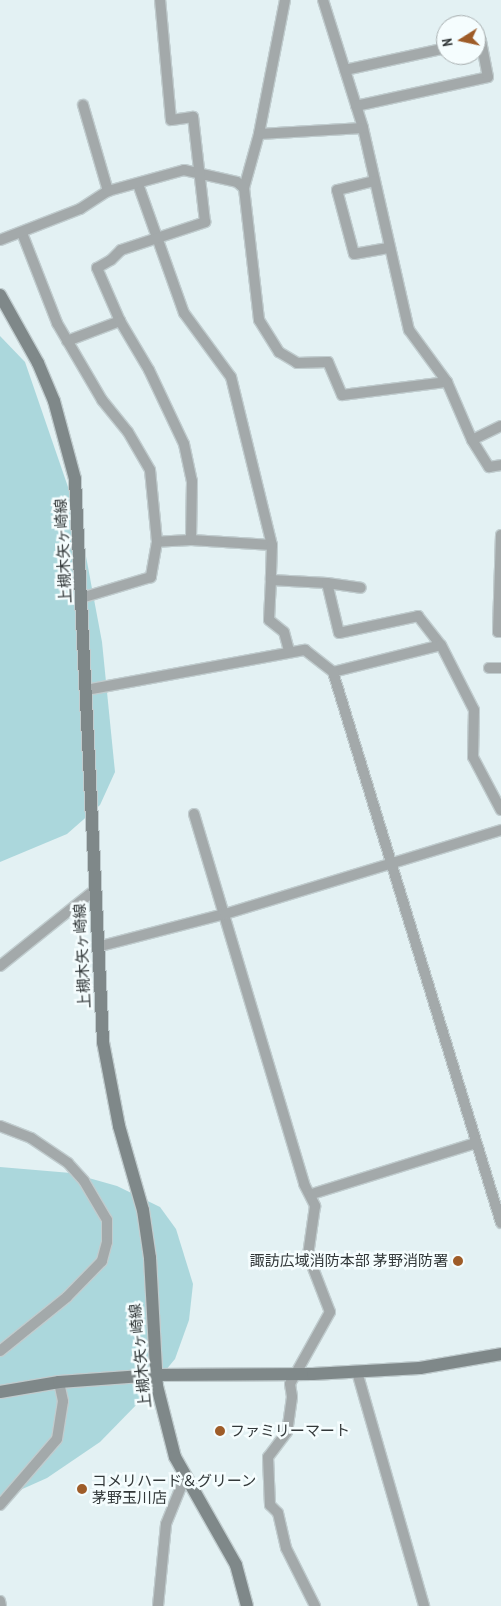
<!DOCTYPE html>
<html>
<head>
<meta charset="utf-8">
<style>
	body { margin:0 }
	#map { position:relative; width:501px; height:1606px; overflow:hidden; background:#e3f1f3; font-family:"PT Sans Narrow","Noto Sans JP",sans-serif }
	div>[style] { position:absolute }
	.green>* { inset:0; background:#abd7dc }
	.roads { filter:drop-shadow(1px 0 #c0ccce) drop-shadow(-1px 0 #c0ccce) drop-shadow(0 1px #c0ccce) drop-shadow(0 -1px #c0ccce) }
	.street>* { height:10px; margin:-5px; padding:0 5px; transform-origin:5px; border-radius:5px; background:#a3a9aa }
	.secondary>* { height:12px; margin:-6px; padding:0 6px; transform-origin:6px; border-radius:6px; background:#7f8889 }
	.dots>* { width:14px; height:14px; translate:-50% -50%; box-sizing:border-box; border:2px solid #f5fdfe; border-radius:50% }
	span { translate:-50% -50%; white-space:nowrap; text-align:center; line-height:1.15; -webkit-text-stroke:5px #f5fdfe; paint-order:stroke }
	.street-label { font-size:15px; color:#323839 }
	.poi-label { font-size:15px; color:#323839 }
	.right { translate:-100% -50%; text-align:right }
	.left { translate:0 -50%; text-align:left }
	.north { position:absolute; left:436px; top:15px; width:50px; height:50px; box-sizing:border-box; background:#f5fdfe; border:1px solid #a7aeaf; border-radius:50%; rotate:260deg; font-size:14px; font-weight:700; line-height:20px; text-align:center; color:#323839 }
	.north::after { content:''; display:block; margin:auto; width:18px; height:22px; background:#9e5c28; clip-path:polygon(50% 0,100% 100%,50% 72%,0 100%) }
</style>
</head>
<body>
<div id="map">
	<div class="green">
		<i style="clip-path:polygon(0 336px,25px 362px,79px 519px,102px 642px,115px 772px,100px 805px,67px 834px,0 862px)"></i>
		<i style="clip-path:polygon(0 1167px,71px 1173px,117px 1186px,160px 1207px,176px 1229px,193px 1284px,189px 1320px,175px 1359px,141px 1400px,100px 1442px,47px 1478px,0 1499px)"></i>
	</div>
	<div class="roads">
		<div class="street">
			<i style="left:285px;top:0;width:136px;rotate:101deg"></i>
			<i style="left:259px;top:134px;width:56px;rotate:105.5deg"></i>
			<i style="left:244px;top:188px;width:133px;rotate:83.5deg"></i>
			<i style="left:259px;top:320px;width:38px;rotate:58deg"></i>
			<i style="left:279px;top:352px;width:21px;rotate:31deg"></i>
			<i style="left:297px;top:363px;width:31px;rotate:-2deg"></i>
			<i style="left:328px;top:362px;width:36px;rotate:67deg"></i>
			<i style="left:342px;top:395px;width:106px;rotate:-7.1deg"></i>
			<i style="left:323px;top:0;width:134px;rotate:72.6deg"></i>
			<i style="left:363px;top:128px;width:207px;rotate:77.2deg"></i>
			<i style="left:409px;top:330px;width:64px;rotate:53.8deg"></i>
			<i style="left:447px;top:382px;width:63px;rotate:66.7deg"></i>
			<i style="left:472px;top:440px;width:32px;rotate:58deg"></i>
			<i style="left:489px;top:467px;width:12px;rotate:-9deg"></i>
			<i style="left:345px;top:70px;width:103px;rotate:-12.3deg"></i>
			<i style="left:83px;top:105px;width:90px;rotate:73.8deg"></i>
			<i style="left:356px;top:106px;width:135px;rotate:-12.4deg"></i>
			<i style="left:488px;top:77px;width:37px;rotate:-101deg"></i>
			<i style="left:481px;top:41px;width:5px;rotate:169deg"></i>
			<i style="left:259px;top:134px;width:104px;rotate:-3.3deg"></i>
			<i style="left:374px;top:181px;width:38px;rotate:166deg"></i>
			<i style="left:337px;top:190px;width:66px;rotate:75.1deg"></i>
			<i style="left:354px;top:254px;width:36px;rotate:-10deg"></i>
			<i style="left:138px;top:184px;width:137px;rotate:70.4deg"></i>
			<i style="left:184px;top:313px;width:79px;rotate:53.7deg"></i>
			<i style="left:231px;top:377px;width:173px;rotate:76.3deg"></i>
			<i style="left:272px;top:545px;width:81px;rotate:-176.5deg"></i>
			<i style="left:191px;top:540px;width:34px;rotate:177deg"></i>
			<i style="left:22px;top:233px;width:97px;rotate:68.7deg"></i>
			<i style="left:57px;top:323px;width:89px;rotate:59.7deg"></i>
			<i style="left:102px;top:400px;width:41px;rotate:50.9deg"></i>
			<i style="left:128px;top:432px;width:44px;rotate:59.9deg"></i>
			<i style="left:150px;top:470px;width:72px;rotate:84.4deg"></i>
			<i style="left:157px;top:542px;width:36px;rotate:100deg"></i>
			<i style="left:151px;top:577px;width:73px;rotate:163.3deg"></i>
			<i style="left:0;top:240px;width:86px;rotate:-21.2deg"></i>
			<i style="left:80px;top:209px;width:33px;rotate:-33deg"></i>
			<i style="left:108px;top:191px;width:79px;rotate:-15.4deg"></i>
			<i style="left:184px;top:170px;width:54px;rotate:12.8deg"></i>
			<i style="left:237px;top:182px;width:9px;rotate:41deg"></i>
			<i style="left:120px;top:321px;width:58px;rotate:-113.5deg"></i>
			<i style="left:97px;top:268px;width:16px;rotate:-30deg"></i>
			<i style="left:111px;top:260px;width:14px;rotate:-45deg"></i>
			<i style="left:121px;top:250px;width:89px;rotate:-18.4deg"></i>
			<i style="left:205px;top:222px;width:106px;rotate:-96.5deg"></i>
			<i style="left:193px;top:117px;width:22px;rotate:172deg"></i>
			<i style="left:171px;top:120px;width:121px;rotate:-95.2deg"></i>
			<i style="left:67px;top:341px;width:57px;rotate:-20.7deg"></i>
			<i style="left:120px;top:321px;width:57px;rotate:59.4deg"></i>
			<i style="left:149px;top:370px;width:82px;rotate:64.7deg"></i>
			<i style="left:184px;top:444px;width:38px;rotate:78deg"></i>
			<i style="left:192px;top:481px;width:59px;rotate:91deg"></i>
			<i style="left:472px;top:440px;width:32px;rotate:-26deg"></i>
			<i style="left:501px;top:535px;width:97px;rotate:91.8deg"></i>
			<i style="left:498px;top:632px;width:3px"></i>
			<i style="left:272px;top:545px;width:35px;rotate:92deg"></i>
			<i style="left:271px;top:580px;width:56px;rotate:3.1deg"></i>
			<i style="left:327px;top:583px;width:51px;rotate:76.5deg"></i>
			<i style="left:339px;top:633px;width:81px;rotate:-12.1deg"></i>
			<i style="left:418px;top:616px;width:37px;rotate:52deg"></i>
			<i style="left:271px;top:580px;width:40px;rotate:92.9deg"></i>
			<i style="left:269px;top:620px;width:19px;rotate:39deg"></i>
			<i style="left:284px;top:632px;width:20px;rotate:75deg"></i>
			<i style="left:327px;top:583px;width:34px;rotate:8deg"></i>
			<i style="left:489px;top:668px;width:12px"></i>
			<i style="left:333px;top:672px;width:111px;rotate:-14deg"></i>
			<i style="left:441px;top:645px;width:73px;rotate:63.1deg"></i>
			<i style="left:474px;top:710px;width:47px;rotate:91.2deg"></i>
			<i style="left:473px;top:757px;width:60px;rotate:62.2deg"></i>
			<i style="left:86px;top:690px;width:223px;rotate:-10.4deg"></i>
			<i style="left:305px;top:650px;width:36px;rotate:38deg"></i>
			<i style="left:333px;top:672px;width:576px;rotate:73.04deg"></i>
			<i style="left:194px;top:814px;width:386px;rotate:73.4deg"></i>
			<i style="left:304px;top:1184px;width:25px;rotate:63deg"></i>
			<i style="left:315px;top:1206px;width:49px;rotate:98.1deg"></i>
			<i style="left:308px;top:1255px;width:61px;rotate:68.9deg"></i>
			<i style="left:330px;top:1312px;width:82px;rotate:119.1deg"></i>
			<i style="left:290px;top:1384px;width:13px;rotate:81deg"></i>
			<i style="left:292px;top:1397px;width:35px;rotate:98deg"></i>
			<i style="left:287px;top:1432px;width:31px;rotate:127deg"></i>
			<i style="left:268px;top:1457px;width:48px;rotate:87.6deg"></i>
			<i style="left:270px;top:1505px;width:11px;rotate:45deg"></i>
			<i style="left:278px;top:1513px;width:36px;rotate:77deg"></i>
			<i style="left:286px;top:1548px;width:65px;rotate:63.4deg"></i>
			<i style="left:97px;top:947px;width:132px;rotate:-14.5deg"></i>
			<i style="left:225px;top:914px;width:288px;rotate:-16.9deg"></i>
			<i style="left:0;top:966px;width:122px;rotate:-38.7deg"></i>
			<i style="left:0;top:1126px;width:33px;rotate:21deg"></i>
			<i style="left:31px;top:1138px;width:45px;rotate:34deg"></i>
			<i style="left:68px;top:1163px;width:24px;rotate:48deg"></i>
			<i style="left:84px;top:1181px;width:45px;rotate:59.5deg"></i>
			<i style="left:107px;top:1220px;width:22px;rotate:90deg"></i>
			<i style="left:107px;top:1242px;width:20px;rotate:105deg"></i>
			<i style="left:102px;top:1261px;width:50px;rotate:134.2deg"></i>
			<i style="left:67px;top:1297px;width:86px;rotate:141.1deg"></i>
			<i style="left:312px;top:1194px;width:172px;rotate:-17.3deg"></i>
			<i style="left:357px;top:1372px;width:243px;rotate:74deg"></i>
			<i style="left:0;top:1505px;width:87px;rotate:-49.2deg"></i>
			<i style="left:57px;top:1439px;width:38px;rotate:-81deg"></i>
			<i style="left:63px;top:1401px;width:19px;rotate:-102deg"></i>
			<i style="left:0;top:1601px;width:5px;rotate:79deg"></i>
			<i style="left:158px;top:1606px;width:82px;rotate:-84.4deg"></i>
			<i style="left:166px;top:1524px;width:51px;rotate:-68deg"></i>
		</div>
		<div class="secondary">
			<i style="left:0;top:295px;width:78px;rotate:60.8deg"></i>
			<i style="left:38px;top:363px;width:41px;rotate:67.2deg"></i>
			<i style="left:54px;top:401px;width:81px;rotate:74.9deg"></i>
			<i style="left:75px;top:479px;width:564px;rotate:87.15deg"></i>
			<i style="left:103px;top:1042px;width:86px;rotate:79.2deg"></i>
			<i style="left:119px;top:1126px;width:87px;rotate:74.1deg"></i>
			<i style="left:143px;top:1210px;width:49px;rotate:81.7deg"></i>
			<i style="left:150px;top:1258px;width:128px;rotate:86.9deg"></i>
			<i style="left:157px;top:1386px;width:73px;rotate:75.8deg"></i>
			<i style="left:175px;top:1457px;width:124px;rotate:60.5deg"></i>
			<i style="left:236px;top:1565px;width:42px;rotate:75deg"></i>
			<i style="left:0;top:1392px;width:60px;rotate:-9.6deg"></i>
			<i style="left:59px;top:1382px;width:97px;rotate:-4.1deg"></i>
			<i style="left:156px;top:1375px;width:157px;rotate:-0.4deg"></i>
			<i style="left:313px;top:1374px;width:107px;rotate:-3.2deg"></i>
			<i style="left:420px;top:1368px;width:82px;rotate:-9.8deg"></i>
		</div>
	</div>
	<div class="dots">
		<i style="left:458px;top:1261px;background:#9e5c28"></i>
		<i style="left:220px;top:1431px;background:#9e5c28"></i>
		<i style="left:82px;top:1489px;background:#9e5c28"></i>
	</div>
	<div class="street-label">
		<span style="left:63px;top:551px;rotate:-93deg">上槻木矢ヶ崎線</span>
		<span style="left:82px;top:956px;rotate:-93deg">上槻木矢ヶ崎線</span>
		<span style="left:140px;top:1356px;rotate:-96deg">上槻木矢ヶ崎線</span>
	</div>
	<div class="poi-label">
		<span class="right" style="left:448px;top:1261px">諏訪広域消防本部 茅野消防署</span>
		<span class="left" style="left:230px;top:1431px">ファミリーマート</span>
		<span class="left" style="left:92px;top:1489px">コメリハード＆グリーン<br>茅野玉川店</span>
	</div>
	<div class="north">N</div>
</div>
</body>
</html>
